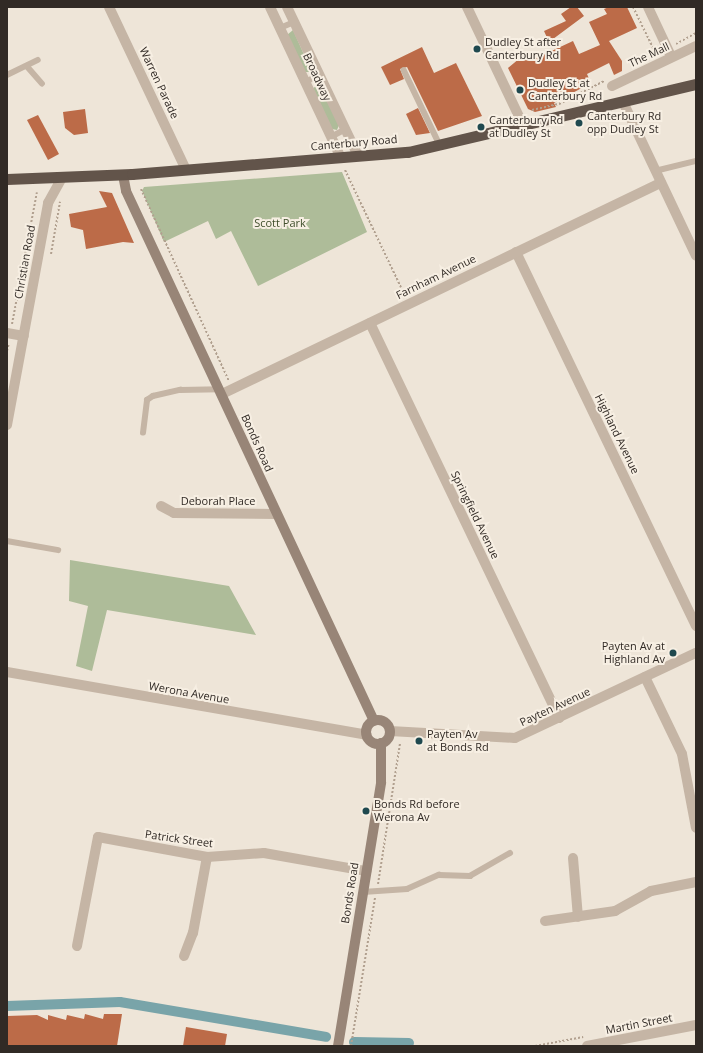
<!DOCTYPE html>
<html>
<head>
<meta charset="utf-8">
<style>
	body { margin:0 }
	#map { position:relative; width:703px; height:1053px; overflow:hidden; background:#eee5d8; font-family:"Open Sans",sans-serif }
	div>[style] { position:absolute }
	.green>* { inset:0; background:#aebc99 }
	.canal>* { height:10px; margin:-5px; padding:0 5px; transform-origin:5px; border-radius:5px; background:#79a4a9 }
	.building>* { inset:0; background:#bc6b48 }
	.path>* { height:2px; margin-top:-1px; transform-origin:0; background:repeating-linear-gradient(90deg,#b1a08f 0 2px,transparent 0 4px) }
	.service>* { height:5.5px; margin:-2.75px; padding:0 2.75px; transform-origin:2.75px; border-radius:2.75px; background:#c5b5a5 }
	.minor>* { height:10px; margin:-5px; padding:0 5px; transform-origin:5px; border-radius:5px; background:#c5b5a5 }
	.secondary>* { height:10px; margin:-5px; padding:0 5px; transform-origin:5px; border-radius:5px; background:#988577 }
	.secondary>.ring { margin:-5px; padding:0; box-sizing:content-box; background:none; border:10px solid #988577; border-radius:50% }
	.trunk>* { height:11px; margin:-5.5px; padding:0 5.5px; transform-origin:5.5px; border-radius:5.5px; background:#62544a }
	.dots>* { width:11px; height:11px; translate:-50% -50%; box-sizing:border-box; border:2px solid #f7efe3; border-radius:50% }
	span { translate:-50% -50%; white-space:nowrap; text-align:center; line-height:1.15; -webkit-text-stroke:4px #f7efe3; paint-order:stroke }
	.poi-label { font-size:11px; color:#312a25 }
	.left { translate:0 -50%; text-align:left }
	.right { translate:-100% -50%; text-align:right }
	.street-label { font-size:11px; color:#312a25 }
	.park-label { font-size:11px; color:#3f4e2b }
	.frame { position:absolute; inset:0; border:8px solid #312a25; pointer-events:none }
</style>
</head>
<body>
<div id="map">
	<div class="green">
		<i style="clip-path:polygon(293px 30px,311px 70px,309px 72px,305px 72px,287px 35px)"></i>
		<i style="clip-path:polygon(319px 85px,339px 125px,337px 130px,332px 129px,313px 88px)"></i>
		<i style="clip-path:polygon(342px 172px,367px 232px,258px 286px,231px 231px,216px 239px,208px 221px,164px 242px,142px 191px,144px 187px)"></i>
		<i style="clip-path:polygon(70px 560px,229px 586px,256px 635px,107px 610px,92px 671px,76px 666px,88px 606px,69px 601px)"></i>
	</div>
	<div class="canal">
		<i style="left:7px;top:1006px;width:113px;rotate:-2deg"></i>
		<i style="left:120px;top:1002px;width:209px;rotate:9.6deg"></i>
		<i style="left:354px;top:1042px;width:55px;rotate:1deg"></i>
	</div>
	<div class="building">
		<i style="clip-path:polygon(571px 7px,577px 7px,584px 16px,549px 42px,544px 31px,566px 21px,561px 14px)"></i>
		<i style="clip-path:polygon(609px 7px,627px 7px,637px 28px,609px 41px,622px 61px,622px 71px,614px 75px,609px 63px,587px 74px,591px 83px,554px 103px,556px 107px,535px 112px,528px 109px,508px 68px,526px 53px,530px 61px,573px 41px,579px 54px,600px 45px,589px 22px,607px 14px,604px 9px)"></i>
		<i style="clip-path:polygon(422px 47px,434px 73px,456px 63px,482px 116px,438px 131px,407px 67px,400px 69px,404px 79px,390px 85px,381px 67px)"></i>
		<i style="clip-path:polygon(418px 108px,430px 133px,416px 135px,406px 114px)"></i>
		<i style="clip-path:polygon(85px 109px,88px 133px,74px 135px,65px 128px,63px 112px)"></i>
		<i style="clip-path:polygon(38px 115px,59px 154px,48px 160px,27px 120px)"></i>
		<i style="clip-path:polygon(99px 191px,112px 193px,134px 243px,123px 242px,86px 249px,83px 230px,71px 227px,69px 214px,107px 207px)"></i>
		<i style="clip-path:polygon(85px 1014px,103px 1019px,104px 1014px,122px 1014px,117px 1046px,7px 1046px,7px 1016px,37px 1015px,48px 1020px,48px 1015px,66px 1020px,67px 1015px,84px 1019px)"></i>
		<i style="clip-path:polygon(186px 1027px,227px 1034px,225px 1046px,183px 1046px)"></i>
	</div>
	<div class="path">
		<i style="left:633px;top:7px;width:52px;rotate:63.9deg"></i>
		<i style="left:676px;top:44px;width:23px;rotate:-29deg"></i>
		<i style="left:532px;top:110px;width:28px;rotate:-13deg"></i>
		<i style="left:559px;top:104px;width:51px;rotate:-27.1deg"></i>
		<i style="left:345px;top:170px;width:140px;rotate:64.5deg"></i>
		<i style="left:141px;top:189px;width:211px;rotate:65.4deg"></i>
		<i style="left:51px;top:254px;width:53px;rotate:-80.2deg"></i>
		<i style="left:12px;top:324px;width:134px;rotate:-79.3deg"></i>
		<i style="left:7px;top:351px;width:8px;rotate:-76deg"></i>
		<i style="left:378px;top:884px;width:143px;rotate:-81.1deg"></i>
		<i style="left:351px;top:1046px;width:150px;rotate:-80.8deg"></i>
		<i style="left:535px;top:1046px;width:49px;rotate:-10.6deg"></i>
	</div>
	<div class="service">
		<i style="left:280px;top:28px;width:15px;rotate:-23deg"></i>
		<i style="left:27px;top:66px;width:23px;rotate:49deg"></i>
		<i style="left:404px;top:70px;width:83px;rotate:64.4deg"></i>
		<i style="left:7px;top:75px;width:34px;rotate:-26deg"></i>
		<i style="left:306px;top:82px;width:15px;rotate:-28deg"></i>
		<i style="left:331px;top:137px;width:17px;rotate:-28deg"></i>
		<i style="left:655px;top:171px;width:42px;rotate:-13.7deg"></i>
		<i style="left:143px;top:433px;width:33px;rotate:-83deg"></i>
		<i style="left:147px;top:400px;width:7px;rotate:-34deg"></i>
		<i style="left:153px;top:396px;width:28px;rotate:-13deg"></i>
		<i style="left:180px;top:390px;width:39px;rotate:-1deg"></i>
		<i style="left:7px;top:541px;width:52px;rotate:10deg"></i>
		<i style="left:363px;top:892px;width:44px;rotate:-3.9deg"></i>
		<i style="left:407px;top:889px;width:35px;rotate:-24deg"></i>
		<i style="left:439px;top:875px;width:31px;rotate:2deg"></i>
		<i style="left:470px;top:876px;width:46px;rotate:-29.9deg"></i>
	</div>
	<div class="minor">
		<i style="left:109px;top:7px;width:180px;rotate:64.7deg"></i>
		<i style="left:270px;top:7px;width:167px;rotate:64.8deg"></i>
		<i style="left:287px;top:7px;width:165px;rotate:64.5deg"></i>
		<i style="left:467px;top:7px;width:133px;rotate:64.6deg"></i>
		<i style="left:648px;top:7px;width:54px;rotate:64.9deg"></i>
		<i style="left:612px;top:86px;width:93px;rotate:-25.5deg"></i>
		<i style="left:623px;top:102px;width:170px;rotate:64.6deg"></i>
		<i style="left:516px;top:252px;width:415px;rotate:64.3deg"></i>
		<i style="left:370px;top:323px;width:438px;rotate:64.4deg"></i>
		<i style="left:7px;top:333px;width:17px;rotate:10deg"></i>
		<i style="left:222px;top:394px;width:487px;rotate:-25.7deg"></i>
		<i style="left:7px;top:425px;width:226px;rotate:-79.5deg"></i>
		<i style="left:48px;top:203px;width:29px;rotate:-61deg"></i>
		<i style="left:161px;top:506px;width:15px;rotate:28deg"></i>
		<i style="left:174px;top:513px;width:102px;rotate:0.6deg"></i>
		<i style="left:7px;top:672px;width:365px;rotate:9.9deg"></i>
		<i style="left:645px;top:677px;width:85px;rotate:64.3deg"></i>
		<i style="left:682px;top:754px;width:75px;rotate:79.3deg"></i>
		<i style="left:390px;top:731px;width:125px;rotate:3.2deg"></i>
		<i style="left:515px;top:738px;width:200px;rotate:-25.2deg"></i>
		<i style="left:573px;top:858px;width:59px;rotate:85.2deg"></i>
		<i style="left:545px;top:921px;width:71px;rotate:-8.1deg"></i>
		<i style="left:615px;top:911px;width:41px;rotate:-29.1deg"></i>
		<i style="left:651px;top:891px;width:46px;rotate:-11.3deg"></i>
		<i style="left:77px;top:946px;width:111px;rotate:-79.1deg"></i>
		<i style="left:98px;top:837px;width:111px;rotate:10.4deg"></i>
		<i style="left:207px;top:857px;width:57px;rotate:-4deg"></i>
		<i style="left:264px;top:853px;width:104px;rotate:10deg"></i>
		<i style="left:184px;top:956px;width:25px;rotate:-69deg"></i>
		<i style="left:193px;top:933px;width:77px;rotate:-79.6deg"></i>
		<i style="left:587px;top:1046px;width:111px;rotate:-10.9deg"></i>
	</div>
	<div class="secondary">
		<i style="left:123px;top:175px;width:16px;rotate:79deg"></i>
		<i style="left:126px;top:191px;width:585px;rotate:64.92deg"></i>
		<i class="ring" style="left:366px;top:720px;width:14px;height:14px"></i>
		<i style="left:338px;top:1046px;width:267px;rotate:-80.7deg"></i>
		<i style="left:381px;top:782px;width:39px;rotate:-90deg"></i>
	</div>
	<div class="trunk">
		<i style="left:7px;top:179px;width:125px;rotate:-2.3deg"></i>
		<i style="left:132px;top:174px;width:277px;rotate:-4.6deg"></i>
		<i style="left:408px;top:152px;width:296px;rotate:-13.3deg"></i>
	</div>
	<div class="dots">
		<i style="left:477px;top:49px;background:#1f494f"></i>
		<i style="left:520px;top:90px;background:#1f494f"></i>
		<i style="left:579px;top:123px;background:#1f494f"></i>
		<i style="left:481px;top:127px;background:#1f494f"></i>
		<i style="left:673px;top:653px;background:#1f494f"></i>
		<i style="left:419px;top:741px;background:#1f494f"></i>
		<i style="left:366px;top:811px;background:#1f494f"></i>
	</div>
	<div class="poi-label">
		<span class="left" style="left:485px;top:49px">Dudley St after<br>Canterbury Rd</span>
		<span class="left" style="left:528px;top:90px">Dudley St at<br>Canterbury Rd</span>
		<span class="left" style="left:587px;top:123px">Canterbury Rd<br>opp Dudley St</span>
		<span class="left" style="left:489px;top:127px">Canterbury Rd<br>at Dudley St</span>
		<span class="right" style="left:665px;top:653px">Payten Av at<br>Highland Av</span>
		<span class="left" style="left:427px;top:741px">Payten Av<br>at Bonds Rd</span>
		<span class="left" style="left:374px;top:811px">Bonds Rd before<br>Werona Av</span>
	</div>
	<div class="street-label">
		<span style="left:649px;top:55px;rotate:-25deg">The Mall</span>
		<span style="left:317px;top:77px;rotate:65deg">Broadway</span>
		<span style="left:159px;top:83px;rotate:65deg">Warren Parade</span>
		<span style="left:354px;top:143px;rotate:-5deg">Canterbury Road</span>
		<span style="left:25px;top:262px;rotate:-80deg">Christian Road</span>
		<span style="left:436px;top:277px;rotate:-26deg">Farnham Avenue</span>
		<span style="left:617px;top:434px;rotate:64deg">Highland Avenue</span>
		<span style="left:257px;top:443px;rotate:66deg">Bonds Road</span>
		<span style="left:218px;top:501px">Deborah Place</span>
		<span style="left:475px;top:515px;rotate:64deg">Springfield Avenue</span>
		<span style="left:189px;top:693px;rotate:10deg">Werona Avenue</span>
		<span style="left:555px;top:707px;rotate:-25deg">Payten Avenue</span>
		<span style="left:179px;top:839px;rotate:8deg">Patrick Street</span>
		<span style="left:350px;top:893px;rotate:-81deg">Bonds Road</span>
		<span style="left:639px;top:1024px;rotate:-11deg">Martin Street</span>
	</div>
	<div class="park-label">
		<span style="left:280px;top:223px">Scott Park</span>
	</div>
	<div class="frame"></div>
</div>
</body>
</html>
